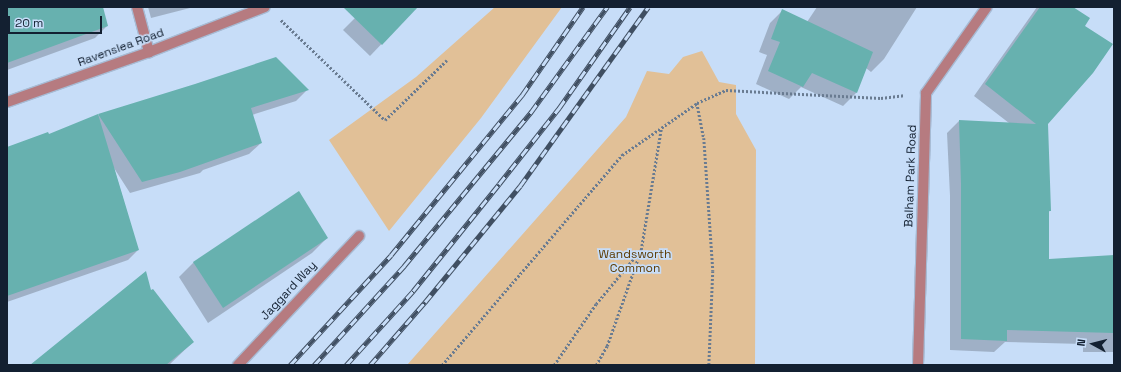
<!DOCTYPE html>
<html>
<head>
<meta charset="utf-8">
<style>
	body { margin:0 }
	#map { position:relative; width:1121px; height:372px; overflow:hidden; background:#c7ddf8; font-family:"Space Grotesk",sans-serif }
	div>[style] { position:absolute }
	.green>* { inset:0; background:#e1c097 }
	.shadow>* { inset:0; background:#0003 }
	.building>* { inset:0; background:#67b1af }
	.path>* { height:2.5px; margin-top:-1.25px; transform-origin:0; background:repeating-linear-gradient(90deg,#697b91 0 2px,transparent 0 4px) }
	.roads { filter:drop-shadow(1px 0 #a7bbd4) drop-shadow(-1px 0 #a7bbd4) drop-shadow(0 1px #a7bbd4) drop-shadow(0 -1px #a7bbd4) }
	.lane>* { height:10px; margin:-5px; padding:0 5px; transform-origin:5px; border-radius:5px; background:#b67b80 }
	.street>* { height:10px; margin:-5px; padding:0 5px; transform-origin:5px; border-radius:5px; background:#b67b80 }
	.rail>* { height:4.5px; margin-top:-2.25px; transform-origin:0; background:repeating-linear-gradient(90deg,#c7ddf8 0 9px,#404f62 0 18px); box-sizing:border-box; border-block:1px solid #404f62 }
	span { translate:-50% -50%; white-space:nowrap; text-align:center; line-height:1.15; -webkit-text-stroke:3.5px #c7ddf8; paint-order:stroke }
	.street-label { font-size:12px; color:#132031 }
	.park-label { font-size:12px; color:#5d3c03 }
	.frame { position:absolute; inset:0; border:8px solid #132031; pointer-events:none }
	.north { position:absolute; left:1073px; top:324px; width:40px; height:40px; -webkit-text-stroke:3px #c7ddf8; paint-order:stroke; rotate:277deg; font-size:11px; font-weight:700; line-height:16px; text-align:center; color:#132031 }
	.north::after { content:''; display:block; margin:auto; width:14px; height:18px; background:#132031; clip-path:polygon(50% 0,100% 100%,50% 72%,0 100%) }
	.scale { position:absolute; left:8px; top:16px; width:94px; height:18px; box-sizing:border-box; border:2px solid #132031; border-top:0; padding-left:5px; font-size:12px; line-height:14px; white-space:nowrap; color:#132031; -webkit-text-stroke:3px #c7ddf8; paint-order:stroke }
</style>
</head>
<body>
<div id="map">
	<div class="green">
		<i style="clip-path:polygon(495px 7px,562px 7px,481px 118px,389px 231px,329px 140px,416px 77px)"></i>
		<i style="clip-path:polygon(702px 51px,719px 82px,736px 85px,736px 114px,756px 150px,755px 365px,407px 365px,626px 117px,647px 71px,669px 74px,683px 57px)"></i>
	</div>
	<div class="shadow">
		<i style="clip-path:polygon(7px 7px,102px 7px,107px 26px,95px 38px,7px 70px)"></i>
		<i style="clip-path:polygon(148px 7px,194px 7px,151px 18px)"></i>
		<i style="clip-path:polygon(366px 7px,417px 7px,370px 56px,343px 30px)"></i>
		<i style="clip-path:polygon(817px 7px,917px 7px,884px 59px,871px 72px,866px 68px,856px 93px,843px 106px,801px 87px,789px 99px,756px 84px,767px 55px,759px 52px,770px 23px,783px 10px,807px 22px)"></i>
		<i style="clip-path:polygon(1037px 7px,1072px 7px,1083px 27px,1047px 124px,1050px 211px,1048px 212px,1048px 260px,1114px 256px,1114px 352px,1083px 352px,1083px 344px,1005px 342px,994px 352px,950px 350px,950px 196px,947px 133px,959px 121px,1009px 123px,974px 96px)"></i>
		<i style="clip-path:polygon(307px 90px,296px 101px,252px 115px,261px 143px,249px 154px,203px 170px,200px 173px,130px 193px,114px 168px,138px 250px,128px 260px,7px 302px,7px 149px,48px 136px,99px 115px)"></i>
		<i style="clip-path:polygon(327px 238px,312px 253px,208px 323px,179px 277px,194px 262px)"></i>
		<i style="clip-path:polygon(151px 291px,193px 342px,169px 365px,32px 365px)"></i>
	</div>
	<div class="building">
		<i style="clip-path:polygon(7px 7px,103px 7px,108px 26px,7px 63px)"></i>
		<i style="clip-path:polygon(343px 7px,418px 7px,382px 45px)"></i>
		<i style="clip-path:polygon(1040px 7px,1073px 7px,1090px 18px,1085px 26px,1113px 44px,1093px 73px,1048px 124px,1051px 211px,1049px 211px,1049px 259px,1114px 255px,1114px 333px,1007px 330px,1007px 341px,961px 339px,961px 184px,959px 120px,1036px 124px,985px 84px)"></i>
		<i style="clip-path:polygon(782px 9px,873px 52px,857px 93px,812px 73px,803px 87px,768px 71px,780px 42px,771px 39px)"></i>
		<i style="clip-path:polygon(276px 57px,309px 90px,251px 108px,262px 143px,180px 172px,142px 182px,98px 114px,195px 84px)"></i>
		<i style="clip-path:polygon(98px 114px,139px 250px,7px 296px,7px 147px,48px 132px,49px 134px)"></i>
		<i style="clip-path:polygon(299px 191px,328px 238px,223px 308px,193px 262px)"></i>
		<i style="clip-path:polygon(146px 271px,151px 290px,153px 289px,194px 342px,166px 365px,30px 365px)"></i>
	</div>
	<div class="path">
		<i style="left:281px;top:20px;width:144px;rotate:43.9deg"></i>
		<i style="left:385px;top:120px;width:86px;rotate:-44.1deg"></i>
		<i style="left:697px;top:103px;width:36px;rotate:79deg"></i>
		<i style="left:704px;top:138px;width:133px;rotate:86.1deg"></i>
		<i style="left:713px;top:271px;width:94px;rotate:92.4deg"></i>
		<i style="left:442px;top:365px;width:277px;rotate:-49.4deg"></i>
		<i style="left:622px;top:155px;width:91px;rotate:-34.7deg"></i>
		<i style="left:697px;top:103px;width:32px;rotate:-24deg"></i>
		<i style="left:726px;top:90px;width:155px;rotate:3deg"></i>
		<i style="left:881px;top:98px;width:23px;rotate:-7deg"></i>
		<i style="left:554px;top:365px;width:74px;rotate:-55.5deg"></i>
		<i style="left:596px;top:304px;width:67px;rotate:-50.4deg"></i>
		<i style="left:596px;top:365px;width:22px;rotate:-60deg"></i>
		<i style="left:607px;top:346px;width:102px;rotate:-70.5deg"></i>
		<i style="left:641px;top:250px;width:123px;rotate:-80.6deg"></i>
	</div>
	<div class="roads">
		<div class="lane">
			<i style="left:238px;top:365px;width:177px;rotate:-46.8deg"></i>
		</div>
		<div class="street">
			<i style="left:137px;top:7px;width:47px;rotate:75.1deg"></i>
			<i style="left:7px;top:102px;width:151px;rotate:-19.4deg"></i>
			<i style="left:149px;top:52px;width:124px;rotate:-21.2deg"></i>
			<i style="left:918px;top:365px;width:272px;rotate:-88.3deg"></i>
			<i style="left:926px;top:93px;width:105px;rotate:-54.7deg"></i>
		</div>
	</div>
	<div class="rail">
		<i style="left:290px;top:365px;width:149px;rotate:-47.4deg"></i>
		<i style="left:391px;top:255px;width:207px;rotate:-50.7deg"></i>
		<i style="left:522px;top:95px;width:107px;rotate:-55.3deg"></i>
		<i style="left:314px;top:365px;width:134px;rotate:-47.7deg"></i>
		<i style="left:404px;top:266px;width:200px;rotate:-50.5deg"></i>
		<i style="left:531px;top:112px;width:130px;rotate:-54.1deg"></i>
		<i style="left:346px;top:365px;width:100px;rotate:-47.8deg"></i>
		<i style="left:413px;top:291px;width:137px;rotate:-51.2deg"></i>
		<i style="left:499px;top:184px;width:97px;rotate:-51.7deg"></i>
		<i style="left:559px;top:108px;width:123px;rotate:-54.9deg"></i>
		<i style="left:370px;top:365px;width:84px;rotate:-48.9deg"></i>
		<i style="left:425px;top:302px;width:150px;rotate:-50.7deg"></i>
		<i style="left:520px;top:186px;width:220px;rotate:-54.4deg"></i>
	</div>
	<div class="street-label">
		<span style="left:121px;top:48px;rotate:-20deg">Ravenslea Road</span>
		<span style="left:911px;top:176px;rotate:-88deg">Balham Park Road</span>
		<span style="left:289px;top:291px;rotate:-47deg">Jaggard Way</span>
	</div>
	<div class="park-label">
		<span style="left:635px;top:262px">Wandsworth<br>Common</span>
	</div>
	<div class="frame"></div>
	<div class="north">N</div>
	<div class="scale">20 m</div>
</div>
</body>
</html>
